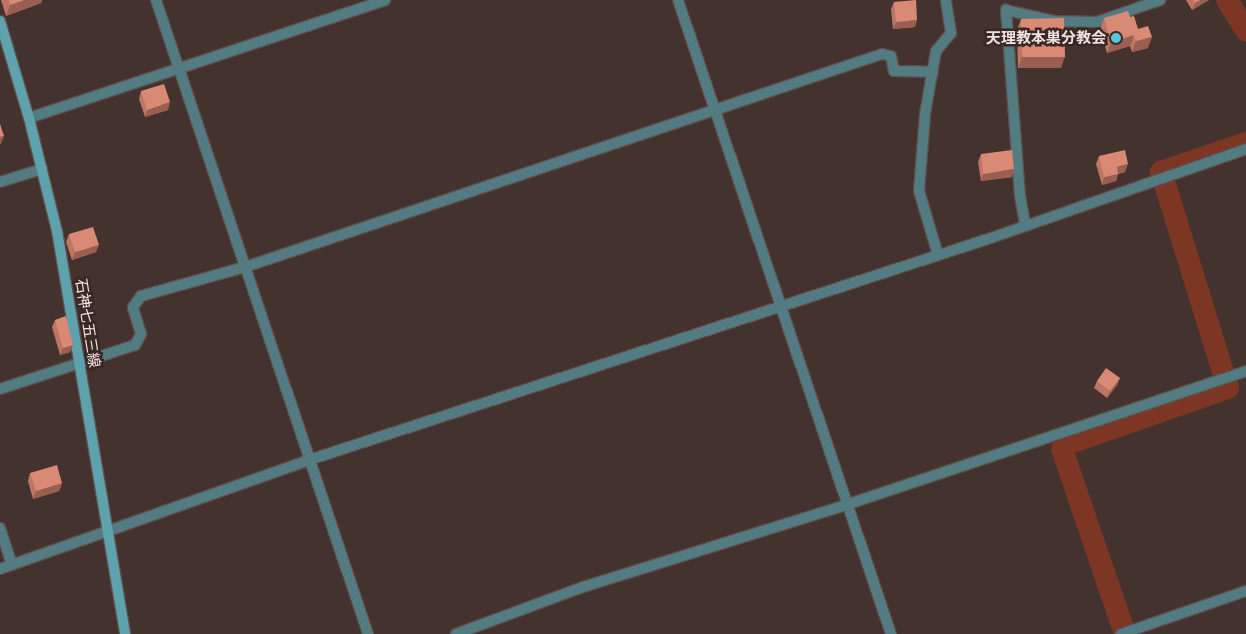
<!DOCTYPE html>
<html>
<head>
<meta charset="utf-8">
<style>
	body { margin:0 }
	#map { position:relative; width:1246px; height:634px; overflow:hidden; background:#43322d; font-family:Inter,"Noto Sans JP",sans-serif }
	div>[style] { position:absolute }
	.river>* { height:22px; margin:-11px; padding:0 11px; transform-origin:11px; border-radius:11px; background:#7d3524 }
	.roads { filter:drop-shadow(1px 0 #5f4e4a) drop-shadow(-1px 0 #5f4e4a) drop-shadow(0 1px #5f4e4a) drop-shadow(0 -1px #5f4e4a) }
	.minor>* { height:10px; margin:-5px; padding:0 5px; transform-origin:5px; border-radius:5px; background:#527b82 }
	.tertiary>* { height:10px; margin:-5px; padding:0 5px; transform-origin:5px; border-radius:5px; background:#527b82 }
	.secondary>* { height:10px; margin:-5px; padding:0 5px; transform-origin:5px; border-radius:5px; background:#5da2ac }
	.wall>* { inset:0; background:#bb7665 }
	.shaded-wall>* { inset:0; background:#996052 }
	.building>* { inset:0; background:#da8975 }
	.dots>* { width:14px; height:14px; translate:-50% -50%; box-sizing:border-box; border:2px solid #392823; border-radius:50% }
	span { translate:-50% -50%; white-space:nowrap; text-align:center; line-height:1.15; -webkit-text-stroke:5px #392823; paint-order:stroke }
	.poi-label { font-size:15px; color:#efe3e0; font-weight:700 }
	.right { translate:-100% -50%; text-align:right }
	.street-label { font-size:15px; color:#efe3e0 }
</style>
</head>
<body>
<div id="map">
	<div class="river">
		<i style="left:1227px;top:0;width:36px;rotate:58deg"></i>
		<i style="left:1125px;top:634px;width:195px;rotate:-108.8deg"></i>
		<i style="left:1062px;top:449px;width:4px;rotate:-63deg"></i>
		<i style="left:1064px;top:445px;width:174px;rotate:-19.2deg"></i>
		<i style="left:1228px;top:388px;width:226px;rotate:-107.2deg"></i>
		<i style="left:1161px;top:172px;width:90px;rotate:-18.8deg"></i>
	</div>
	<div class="roads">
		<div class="minor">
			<i style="left:678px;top:0;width:669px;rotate:71.43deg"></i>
			<i style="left:29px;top:118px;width:375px;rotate:-18.3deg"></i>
			<i style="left:0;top:182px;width:44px;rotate:-17.2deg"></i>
			<i style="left:1025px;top:224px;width:28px;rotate:-100deg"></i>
			<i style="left:1020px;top:196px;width:187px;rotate:-94.3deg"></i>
			<i style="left:1006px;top:10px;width:49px;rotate:12.9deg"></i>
			<i style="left:1054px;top:21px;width:43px;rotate:1.3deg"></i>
			<i style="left:1097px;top:22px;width:67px;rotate:-19.2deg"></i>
			<i style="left:938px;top:255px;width:67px;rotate:-106.5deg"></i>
			<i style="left:919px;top:191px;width:77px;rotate:-85.5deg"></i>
			<i style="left:925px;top:114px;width:64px;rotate:-80.1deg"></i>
			<i style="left:936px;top:51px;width:23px;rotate:-50deg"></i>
			<i style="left:951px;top:33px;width:33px;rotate:-99deg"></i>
			<i style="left:0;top:389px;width:142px;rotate:-18.1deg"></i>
			<i style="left:135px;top:345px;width:13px;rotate:-61deg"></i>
			<i style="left:141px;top:334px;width:28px;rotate:-107deg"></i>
			<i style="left:133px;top:307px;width:14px;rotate:-54deg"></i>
			<i style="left:141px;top:296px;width:108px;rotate:-15.6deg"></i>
			<i style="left:245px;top:267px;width:672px;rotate:-18.49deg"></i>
			<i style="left:882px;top:54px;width:9px;rotate:13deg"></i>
			<i style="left:891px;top:56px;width:15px;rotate:79deg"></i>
			<i style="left:894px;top:71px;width:39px;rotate:1deg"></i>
			<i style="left:0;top:528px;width:39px;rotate:72deg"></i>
			<i style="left:0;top:569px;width:331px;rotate:-19.4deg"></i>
			<i style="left:312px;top:459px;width:714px;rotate:-18.03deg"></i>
			<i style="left:991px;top:238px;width:270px;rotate:-19.2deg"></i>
			<i style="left:456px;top:634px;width:135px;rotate:-20.3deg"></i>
			<i style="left:583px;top:587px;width:279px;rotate:-17.3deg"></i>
			<i style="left:849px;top:504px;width:419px;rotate:-18.5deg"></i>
			<i style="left:1121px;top:634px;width:132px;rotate:-19deg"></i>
		</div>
		<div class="tertiary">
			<i style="left:156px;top:0;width:669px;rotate:71.51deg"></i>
		</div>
		<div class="secondary">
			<i style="left:0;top:21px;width:101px;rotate:73.4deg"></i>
			<i style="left:29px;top:118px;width:116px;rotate:76.1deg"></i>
			<i style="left:57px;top:231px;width:409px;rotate:80.4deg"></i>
		</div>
	</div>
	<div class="wall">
		<i style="clip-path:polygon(1px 0,42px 0,41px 3px,6px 16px)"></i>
		<i style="clip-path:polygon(1186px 0,1209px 0,1192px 10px)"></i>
		<i style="clip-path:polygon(894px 2px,915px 27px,893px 29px,891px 9px)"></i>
		<i style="clip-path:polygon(1130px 17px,1148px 48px,1132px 52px,1130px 46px,1107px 53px,1100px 29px,1104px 18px)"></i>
		<i style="clip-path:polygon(1021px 19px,1061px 68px,1018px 68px,1017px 30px)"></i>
		<i style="clip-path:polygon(141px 91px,168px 110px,145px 117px,139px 99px)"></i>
		<i style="clip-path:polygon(981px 154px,1012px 177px,981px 181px,978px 162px)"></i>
		<i style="clip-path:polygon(1099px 156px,1125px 172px,1118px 174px,1116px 181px,1102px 185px,1096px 164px)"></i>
		<i style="clip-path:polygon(69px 234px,96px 252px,72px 260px,66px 242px)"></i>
		<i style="clip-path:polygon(55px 320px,73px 345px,70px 352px,60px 355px,52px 327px)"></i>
		<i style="clip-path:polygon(1120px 378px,1117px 385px,1107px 398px,1094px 388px,1097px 381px)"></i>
		<i style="clip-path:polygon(30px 473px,62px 483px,59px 491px,33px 499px,28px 481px)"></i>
	</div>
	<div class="shaded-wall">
		<i style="clip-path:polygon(24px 0,42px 0,41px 3px,6px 16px,10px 5px)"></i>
		<i style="clip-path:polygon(1200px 0,1209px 0,1192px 10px,1195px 3px)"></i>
		<i style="clip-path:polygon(917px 20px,915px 27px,893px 29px,896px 22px)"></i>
		<i style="clip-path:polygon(1134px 35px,1130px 46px,1107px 53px,1111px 42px)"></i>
		<i style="clip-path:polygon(1152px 37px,1148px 48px,1132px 52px,1136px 41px)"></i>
		<i style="clip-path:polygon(1022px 57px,1065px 57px,1061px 68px,1018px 68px)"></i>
		<i style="clip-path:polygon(170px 102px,168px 110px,145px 117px,147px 110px)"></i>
		<i style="clip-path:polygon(4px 136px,1px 144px,0 144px,0 137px)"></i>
		<i style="clip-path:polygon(1128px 164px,1125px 172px,1114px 175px,1117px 167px)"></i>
		<i style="clip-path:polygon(1014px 169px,1012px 177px,981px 181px,983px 174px)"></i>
		<i style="clip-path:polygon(1118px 174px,1116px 181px,1102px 185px,1104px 177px)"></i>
		<i style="clip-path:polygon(99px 245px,96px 252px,72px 260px,75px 252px)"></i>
		<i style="clip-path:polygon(73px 345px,70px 352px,60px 355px,63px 348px)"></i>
		<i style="clip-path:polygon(1120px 378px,1117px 385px,1107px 398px,1110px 391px)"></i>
		<i style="clip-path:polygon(62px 483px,59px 491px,33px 499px,36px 491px)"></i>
	</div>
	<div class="building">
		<i style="clip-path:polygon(9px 0,24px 0,10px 5px)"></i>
		<i style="clip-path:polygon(916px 0,917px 20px,896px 22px,894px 2px)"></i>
		<i style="clip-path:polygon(1193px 0,1200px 0,1195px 3px)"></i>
		<i style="clip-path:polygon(1128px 11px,1130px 17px,1134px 16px,1138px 29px,1148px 26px,1152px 37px,1136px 41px,1134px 35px,1111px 42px,1104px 18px)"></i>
		<i style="clip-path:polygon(1064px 18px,1065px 57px,1022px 57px,1021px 19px)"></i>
		<i style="clip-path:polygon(164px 84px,170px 102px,147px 110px,141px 91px)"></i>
		<i style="clip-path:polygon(0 124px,4px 136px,0 137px)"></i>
		<i style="clip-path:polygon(1012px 150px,1014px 169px,983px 174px,981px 154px)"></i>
		<i style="clip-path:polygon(1125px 150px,1128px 164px,1117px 167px,1118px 174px,1104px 177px,1099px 156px)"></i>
		<i style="clip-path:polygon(93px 227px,99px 245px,75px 252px,69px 234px)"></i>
		<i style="clip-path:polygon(66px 316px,73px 345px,63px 348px,55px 320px)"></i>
		<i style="clip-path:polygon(1106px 368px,1120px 378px,1110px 391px,1097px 381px)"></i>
		<i style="clip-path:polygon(57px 465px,62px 483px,36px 491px,30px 473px)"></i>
	</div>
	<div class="dots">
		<i style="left:1116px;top:38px;background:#53cadc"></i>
	</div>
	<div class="poi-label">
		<span class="right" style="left:1106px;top:38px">天理教本巣分教会</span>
	</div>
	<div class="street-label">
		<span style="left:88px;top:323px;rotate:81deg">石神七五三線</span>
	</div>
</div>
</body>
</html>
